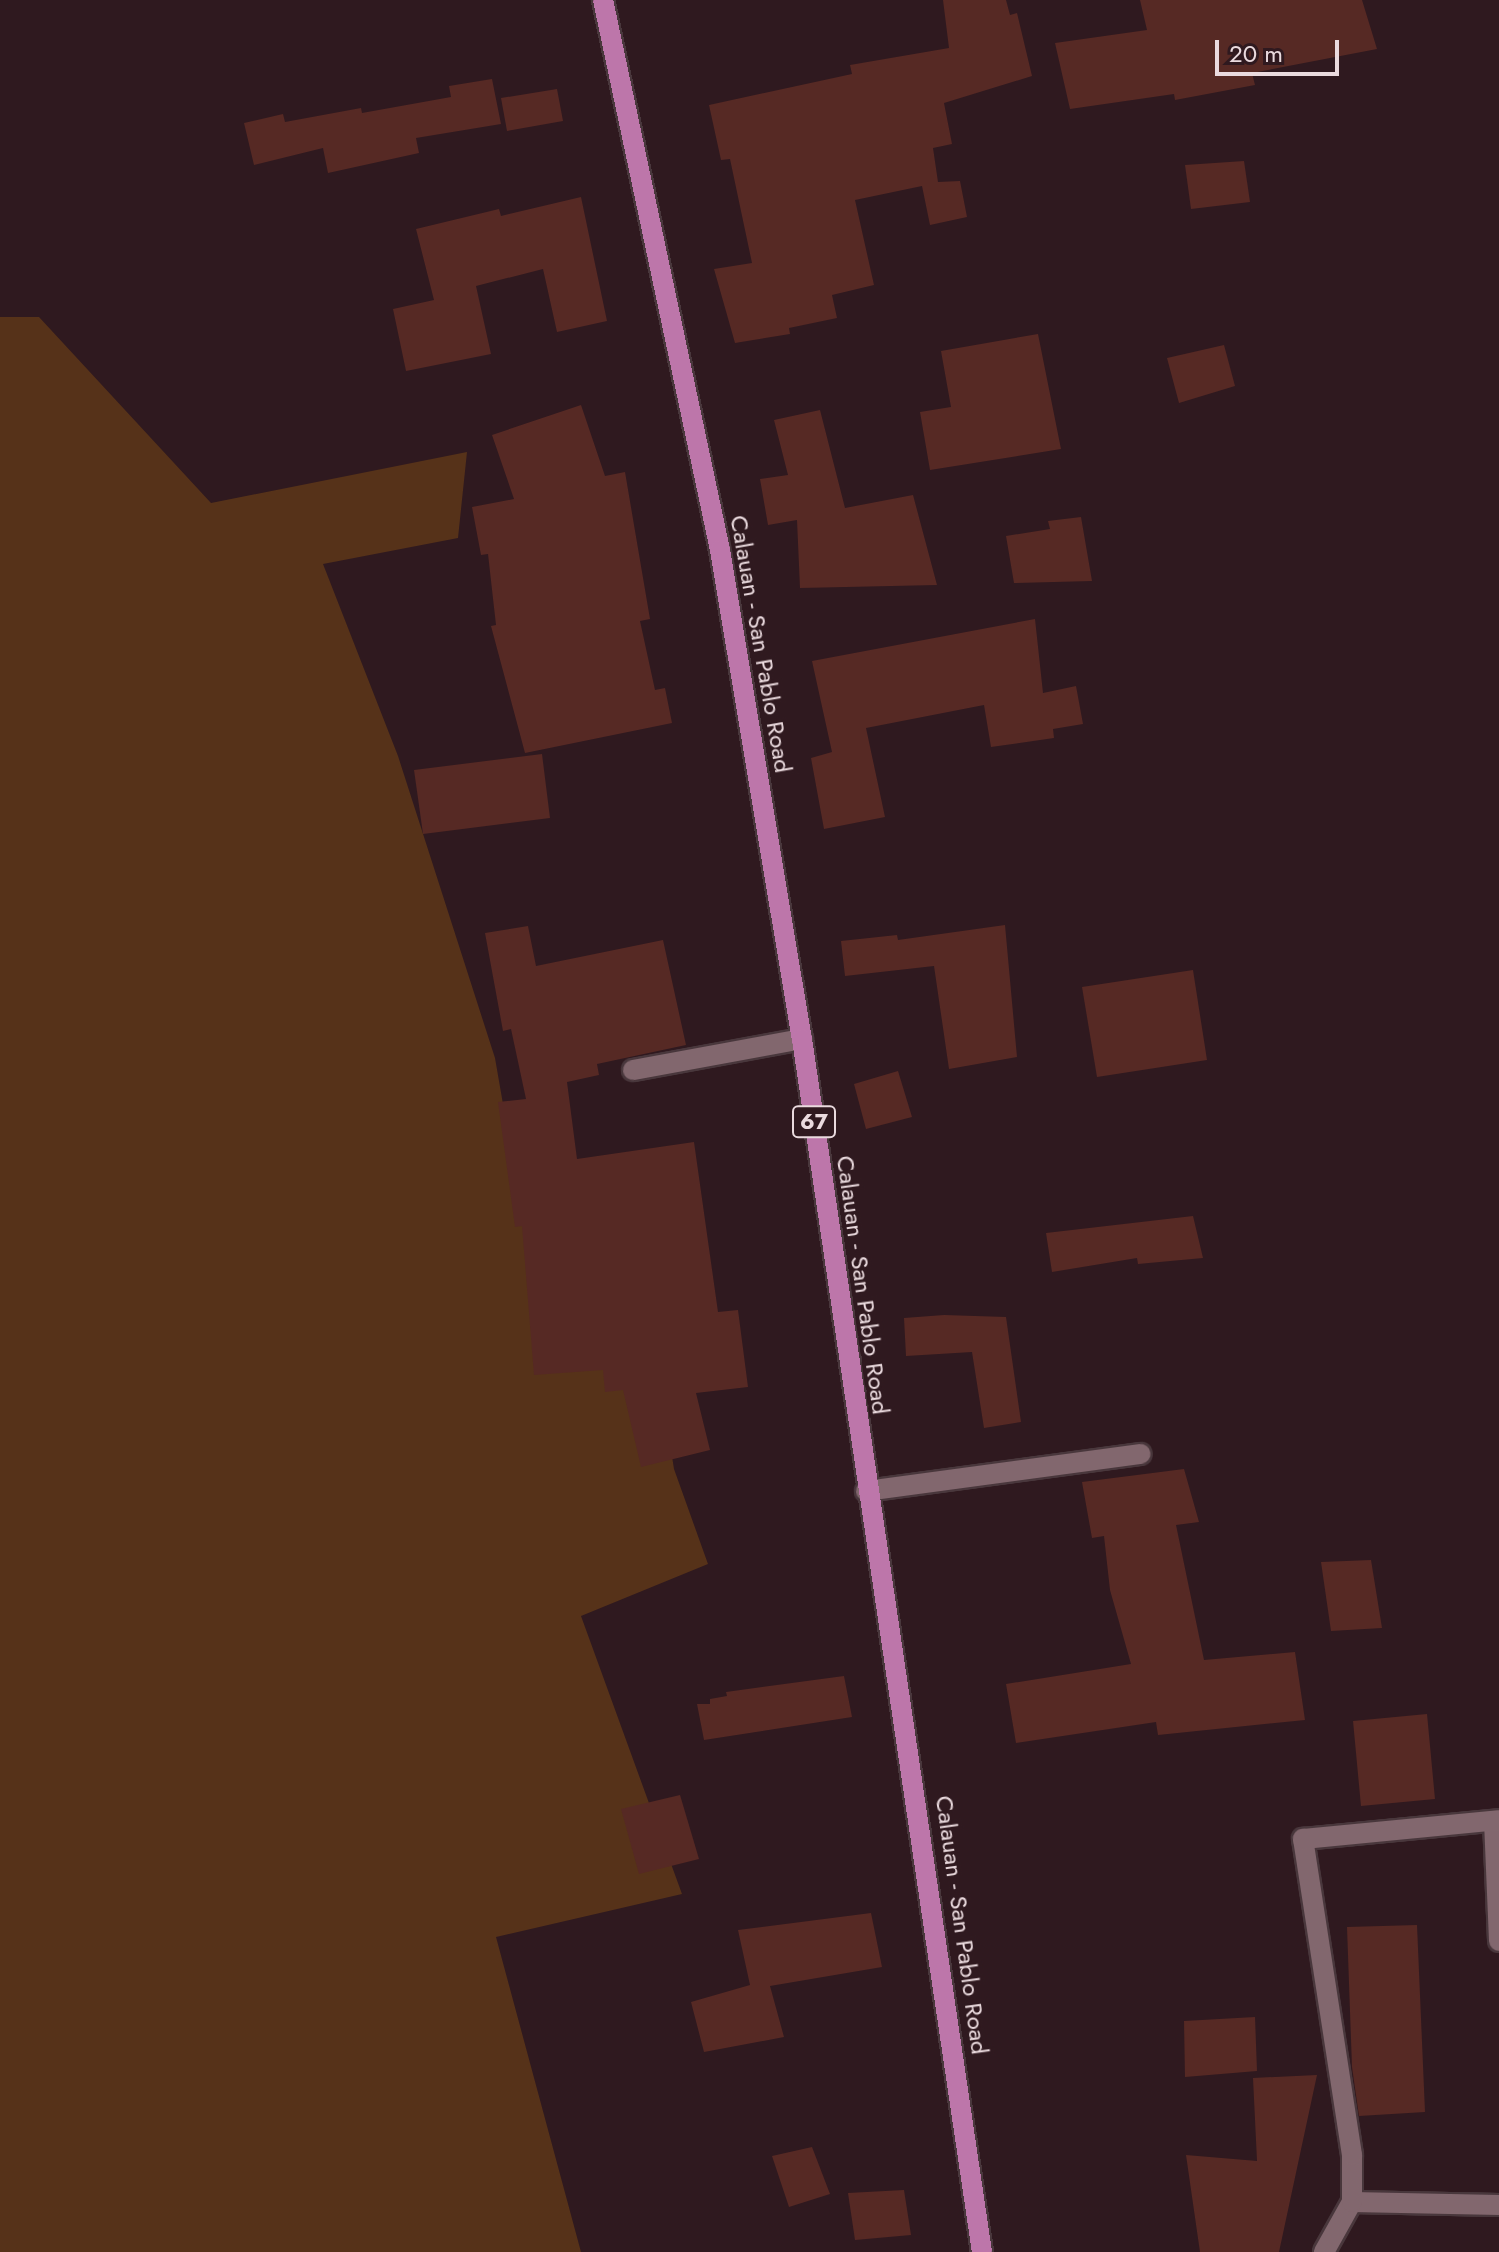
<!DOCTYPE html>
<html>
<head>
<meta charset="utf-8">
<style>
	body { margin:0 }
	#map { position:relative; width:1499px; height:2252px; overflow:hidden; background:#2f191f; font-family:Jost,sans-serif }
	div>[style] { position:absolute }
	.green>* { inset:0; background:#563219 }
	.building>* { inset:0; background:#562924 }
	.roads { filter:drop-shadow(2px 0 #49373c) drop-shadow(-2px 0 #49373c) drop-shadow(0 2px #49373c) drop-shadow(0 -2px #49373c) }
	.lane>* { height:20px; margin:-10px; padding:0 10px; transform-origin:10px; border-radius:10px; background:#82676e }
	.street>* { height:20px; margin:-10px; padding:0 10px; transform-origin:10px; border-radius:10px; background:#82676e }
	.primary>* { height:20px; margin:-10px; padding:0 10px; transform-origin:10px; border-radius:10px; background:#bd76aa }
	span { translate:-50% -50%; white-space:nowrap; text-align:center; line-height:1.15; -webkit-text-stroke:8px #2f191f; paint-order:stroke }
	.shield-label span { padding:2px 6px; background:#2f191f; border:2px solid; border-radius:6px; -webkit-text-stroke-width:0 }
	.shield-label { font-size:22px; color:#eadade; font-weight:700 }
	.street-label { font-size:24px; color:#eadade }
	.scale { position:absolute; left:1215px; top:40px; width:124px; height:36px; box-sizing:border-box; border:4px solid #eadade; border-top:0; padding-left:10px; font-size:24px; line-height:28px; white-space:nowrap; color:#eadade; -webkit-text-stroke:6px #2f191f; paint-order:stroke }
</style>
</head>
<body>
<div id="map">
	<div class="green">
		<i style="clip-path:polygon(0 317px,39px 317px,211px 503px,467px 452px,458px 538px,323px 564px,398px 756px,495px 1058px,545px 1346px,654px 1344px,674px 1469px,708px 1564px,581px 1616px,682px 1894px,496px 1937px,581px 2252px,0 2252px)"></i>
	</div>
	<div class="building">
		<i style="clip-path:polygon(943px 0,1006px 0,1010px 15px,1017px 13px,1032px 76px,944px 103px,952px 144px,933px 148px,938px 182px,960px 181px,967px 217px,930px 225px,922px 186px,855px 200px,874px 285px,832px 295px,837px 318px,789px 328px,790px 334px,735px 343px,714px 269px,752px 263px,730px 159px,721px 160px,709px 105px,852px 74px,850px 65px,949px 48px)"></i>
		<i style="clip-path:polygon(1140px 0,1362px 0,1377px 49px,1252px 73px,1255px 85px,1175px 100px,1174px 94px,1070px 109px,1055px 43px,1147px 30px)"></i>
		<i style="clip-path:polygon(492px 79px,501px 124px,416px 138px,419px 153px,328px 173px,323px 148px,254px 165px,244px 123px,283px 114px,285px 122px,361px 108px,362px 113px,451px 97px,449px 86px)"></i>
		<i style="clip-path:polygon(557px 89px,563px 121px,507px 131px,501px 98px)"></i>
		<i style="clip-path:polygon(1244px 161px,1250px 202px,1191px 209px,1185px 165px)"></i>
		<i style="clip-path:polygon(581px 197px,607px 321px,557px 332px,543px 269px,476px 286px,491px 354px,406px 371px,393px 309px,434px 300px,416px 229px,499px 209px,501px 216px)"></i>
		<i style="clip-path:polygon(1038px 334px,1061px 449px,930px 470px,920px 412px,951px 407px,941px 351px)"></i>
		<i style="clip-path:polygon(1224px 345px,1235px 386px,1179px 403px,1167px 358px)"></i>
		<i style="clip-path:polygon(581px 405px,605px 476px,625px 472px,650px 619px,640px 621px,655px 690px,665px 688px,672px 723px,525px 753px,491px 626px,496px 625px,488px 554px,481px 555px,472px 507px,514px 499px,492px 435px)"></i>
		<i style="clip-path:polygon(820px 410px,845px 508px,913px 495px,937px 585px,800px 588px,797px 520px,768px 525px,760px 479px,788px 475px,774px 420px)"></i>
		<i style="clip-path:polygon(1081px 517px,1092px 581px,1014px 583px,1006px 536px,1050px 529px,1048px 521px)"></i>
		<i style="clip-path:polygon(1035px 619px,1043px 693px,1076px 686px,1083px 724px,1053px 729px,1054px 738px,991px 747px,984px 705px,866px 728px,885px 817px,824px 829px,811px 758px,832px 752px,812px 661px)"></i>
		<i style="clip-path:polygon(542px 754px,550px 818px,423px 834px,414px 770px)"></i>
		<i style="clip-path:polygon(1005px 925px,1017px 1057px,949px 1069px,934px 966px,845px 976px,841px 941px,897px 935px,898px 940px)"></i>
		<i style="clip-path:polygon(528px 926px,536px 966px,663px 940px,686px 1045px,597px 1064px,599px 1075px,567px 1082px,577px 1159px,694px 1142px,718px 1312px,738px 1310px,748px 1387px,696px 1393px,710px 1450px,641px 1467px,623px 1390px,605px 1392px,603px 1370px,534px 1375px,522px 1226px,515px 1227px,498px 1102px,526px 1099px,511px 1029px,503px 1031px,485px 933px)"></i>
		<i style="clip-path:polygon(1193px 970px,1207px 1060px,1097px 1077px,1082px 987px)"></i>
		<i style="clip-path:polygon(898px 1071px,912px 1117px,866px 1129px,854px 1084px)"></i>
		<i style="clip-path:polygon(1193px 1216px,1203px 1258px,1138px 1264px,1137px 1258px,1052px 1272px,1046px 1233px)"></i>
		<i style="clip-path:polygon(944px 1315px,1006px 1317px,1021px 1422px,984px 1428px,972px 1352px,906px 1356px,904px 1318px)"></i>
		<i style="clip-path:polygon(1184px 1469px,1199px 1522px,1176px 1525px,1204px 1660px,1295px 1652px,1305px 1720px,1158px 1735px,1156px 1722px,1016px 1743px,1006px 1684px,1131px 1664px,1110px 1590px,1104px 1536px,1092px 1538px,1082px 1482px)"></i>
		<i style="clip-path:polygon(1371px 1560px,1382px 1628px,1331px 1631px,1321px 1562px)"></i>
		<i style="clip-path:polygon(844px 1676px,852px 1717px,704px 1740px,697px 1704px,710px 1704px,710px 1699px,727px 1696px,726px 1692px)"></i>
		<i style="clip-path:polygon(1427px 1714px,1435px 1799px,1361px 1806px,1353px 1721px)"></i>
		<i style="clip-path:polygon(680px 1795px,699px 1859px,639px 1874px,621px 1809px)"></i>
		<i style="clip-path:polygon(871px 1913px,882px 1967px,770px 1986px,784px 2037px,704px 2052px,691px 2002px,750px 1985px,738px 1930px)"></i>
		<i style="clip-path:polygon(1417px 1925px,1425px 2112px,1359px 2116px,1352px 2067px,1347px 1927px)"></i>
		<i style="clip-path:polygon(1255px 2017px,1257px 2071px,1185px 2077px,1184px 2021px)"></i>
		<i style="clip-path:polygon(1317px 2075px,1279px 2252px,1200px 2252px,1186px 2155px,1257px 2161px,1253px 2078px)"></i>
		<i style="clip-path:polygon(812px 2147px,830px 2194px,789px 2207px,772px 2156px)"></i>
		<i style="clip-path:polygon(904px 2190px,911px 2235px,855px 2240px,848px 2193px)"></i>
	</div>
	<div class="roads">
		<div class="lane">
			<i style="left:633px;top:1070px;width:172px;rotate:-10.4deg"></i>
			<i style="left:866px;top:1491px;width:277px;rotate:-7.7deg"></i>
		</div>
		<div class="street">
			<i style="left:1494px;top:1821px;width:120px;rotate:87.6deg"></i>
			<i style="left:1352px;top:2202px;width:147px;rotate:1.2deg"></i>
			<i style="left:1324px;top:2252px;width:57px;rotate:-60.8deg"></i>
			<i style="left:1352px;top:2202px;width:47px;rotate:-90deg"></i>
			<i style="left:1352px;top:2155px;width:320px;rotate:-98.8deg"></i>
			<i style="left:1303px;top:1839px;width:197px;rotate:-5.5deg"></i>
		</div>
		<div class="primary">
			<i style="left:603px;top:0;width:562px;rotate:77.99deg"></i>
			<i style="left:720px;top:550px;width:496px;rotate:80.5deg"></i>
			<i style="left:802px;top:1039px;width:1226px;rotate:81.56deg"></i>
		</div>
	</div>
	<div class="shield-label">
		<span style="left:814px;top:1122px">67</span>
	</div>
	<div class="street-label">
		<span style="left:761px;top:644px;rotate:80deg">Calauan - San Pablo Road</span>
		<span style="left:863px;top:1285px;rotate:82deg">Calauan - San Pablo Road</span>
		<span style="left:962px;top:1925px;rotate:82deg">Calauan - San Pablo Road</span>
	</div>
	<div class="scale">20 m</div>
</div>
</body>
</html>
